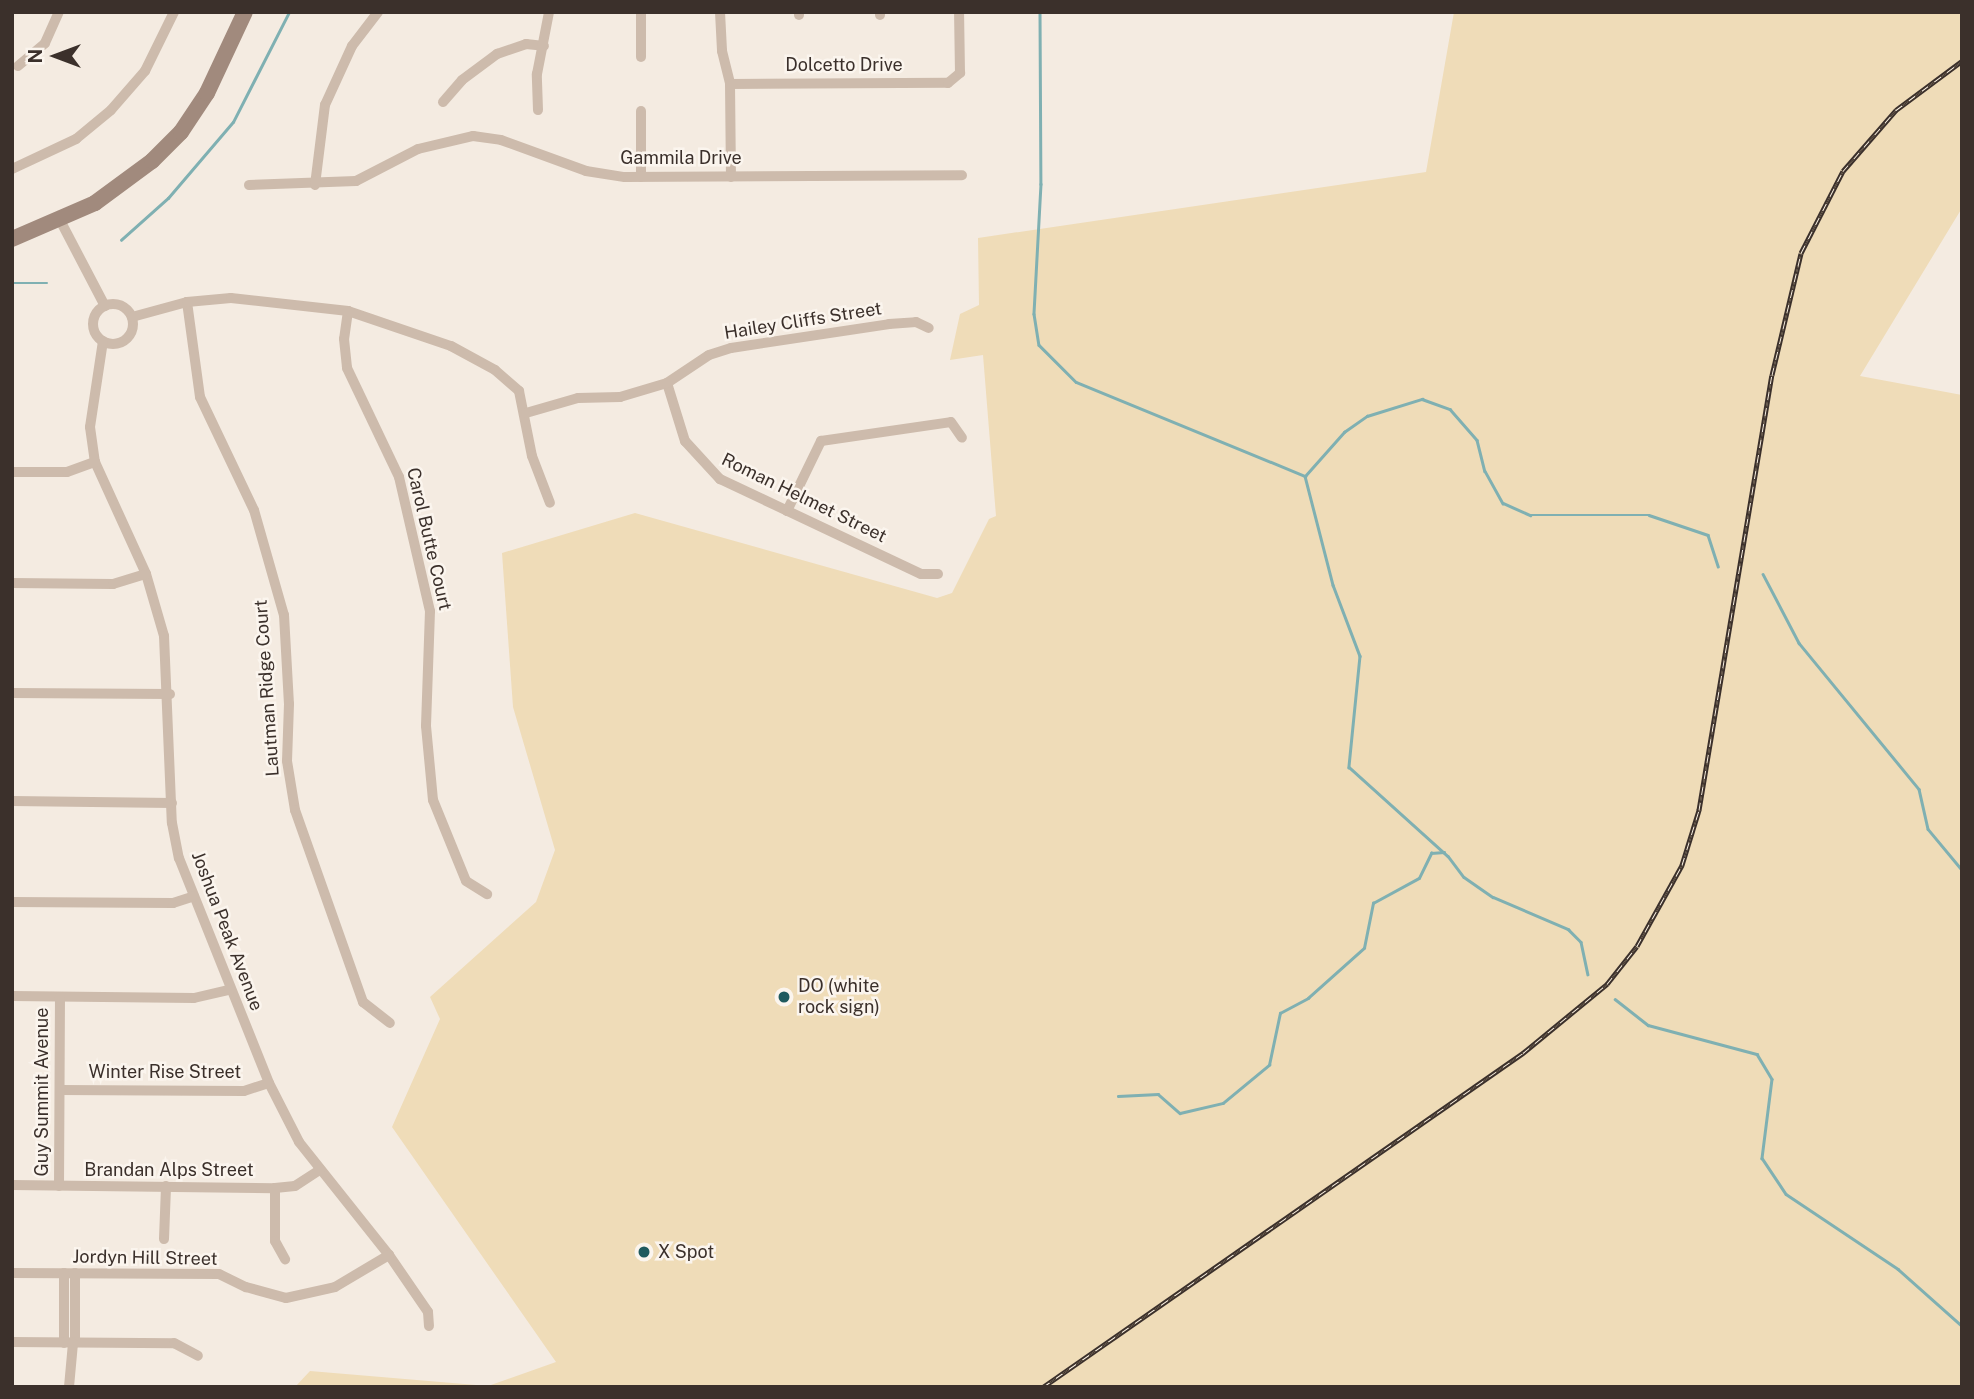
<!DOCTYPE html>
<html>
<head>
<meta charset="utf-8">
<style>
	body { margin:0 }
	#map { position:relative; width:1974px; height:1399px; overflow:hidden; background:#f4ebe1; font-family:"Public Sans",sans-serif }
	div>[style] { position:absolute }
	.sand>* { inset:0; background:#efdcb8 }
	.stream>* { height:2.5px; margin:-1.25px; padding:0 1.25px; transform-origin:1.25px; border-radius:1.25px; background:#7fb0b2 }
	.street>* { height:10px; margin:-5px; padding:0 5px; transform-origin:5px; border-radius:5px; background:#cdbbac }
	.street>.ring { margin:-5px; padding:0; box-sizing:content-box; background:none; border:10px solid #cdbbac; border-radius:50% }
	.secondary>* { height:16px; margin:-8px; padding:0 8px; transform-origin:8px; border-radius:8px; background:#a18a7d }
	.rail>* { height:5px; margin-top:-2.5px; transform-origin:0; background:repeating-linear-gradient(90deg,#fbf5ee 0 8px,#3b302b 0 16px); box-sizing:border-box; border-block:2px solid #3b302b }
	.dots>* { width:19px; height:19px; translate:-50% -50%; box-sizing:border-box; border:4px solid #fbf5ee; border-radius:50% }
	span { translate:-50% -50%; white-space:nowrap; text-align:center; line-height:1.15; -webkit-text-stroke:5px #fbf5ee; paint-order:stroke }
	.street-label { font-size:18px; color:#3b302b }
	.poi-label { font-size:18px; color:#3b302b }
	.left { translate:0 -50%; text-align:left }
	.frame { position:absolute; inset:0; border:14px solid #3b302b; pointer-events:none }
	.north { position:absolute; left:21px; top:21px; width:70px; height:70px; -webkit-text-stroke:5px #fbf5ee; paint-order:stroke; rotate:270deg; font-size:19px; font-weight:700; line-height:28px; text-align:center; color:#3b302b }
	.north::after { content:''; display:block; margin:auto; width:24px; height:32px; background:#3b302b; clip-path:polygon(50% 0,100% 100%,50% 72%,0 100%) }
</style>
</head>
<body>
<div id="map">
	<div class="sand">
		<i style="clip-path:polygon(1454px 12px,1962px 12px,1962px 208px,1860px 376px,1962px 395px,1962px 1387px,295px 1387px,310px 1371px,488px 1386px,556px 1362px,392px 1127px,440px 1019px,430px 997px,536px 902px,555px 850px,513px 707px,502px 553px,635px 513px,937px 598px,952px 593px,989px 519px,996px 516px,983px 355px,950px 360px,960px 314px,979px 305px,978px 238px,1426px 172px)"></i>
	</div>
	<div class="stream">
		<i style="left:1040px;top:12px;width:172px;rotate:89.7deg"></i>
		<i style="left:1041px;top:184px;width:130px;rotate:93.1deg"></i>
		<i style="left:1034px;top:314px;width:31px;rotate:81deg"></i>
		<i style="left:1039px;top:345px;width:52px;rotate:45deg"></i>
		<i style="left:1076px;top:382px;width:248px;rotate:22.3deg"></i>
		<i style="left:1305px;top:476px;width:113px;rotate:75.6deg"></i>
		<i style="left:1333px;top:585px;width:76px;rotate:69.2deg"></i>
		<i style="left:1360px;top:656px;width:112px;rotate:95.7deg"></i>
		<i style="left:1349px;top:767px;width:133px;rotate:42deg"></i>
		<i style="left:1448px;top:856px;width:26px;rotate:53deg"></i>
		<i style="left:1464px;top:877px;width:35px;rotate:35deg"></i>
		<i style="left:1493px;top:897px;width:82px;rotate:23.1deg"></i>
		<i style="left:1568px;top:929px;width:18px;rotate:45deg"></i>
		<i style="left:1581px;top:942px;width:33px;rotate:78deg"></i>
		<i style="left:121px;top:240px;width:63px;rotate:-41.8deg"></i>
		<i style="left:168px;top:198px;width:100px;rotate:-49.5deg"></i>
		<i style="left:233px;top:122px;width:123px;rotate:-63deg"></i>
		<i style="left:12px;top:283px;width:35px"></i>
		<i style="left:1305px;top:476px;width:59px;rotate:-48.4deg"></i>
		<i style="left:1344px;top:432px;width:28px;rotate:-35deg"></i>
		<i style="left:1367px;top:416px;width:58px;rotate:-17.2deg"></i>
		<i style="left:1422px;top:399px;width:30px;rotate:20deg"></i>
		<i style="left:1450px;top:409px;width:41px;rotate:48.9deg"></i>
		<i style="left:1477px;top:440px;width:32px;rotate:76deg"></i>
		<i style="left:1485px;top:471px;width:37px;rotate:61deg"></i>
		<i style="left:1503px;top:503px;width:30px;rotate:24deg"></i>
		<i style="left:1530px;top:515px;width:119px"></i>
		<i style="left:1649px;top:515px;width:62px;rotate:18.7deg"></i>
		<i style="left:1708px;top:535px;width:33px;rotate:72deg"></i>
		<i style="left:1763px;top:574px;width:78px;rotate:62.4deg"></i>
		<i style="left:1799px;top:643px;width:189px;rotate:50.6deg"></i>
		<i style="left:1919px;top:789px;width:41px;rotate:77.3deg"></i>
		<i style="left:1928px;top:829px;width:53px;rotate:50.3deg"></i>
		<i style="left:1615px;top:999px;width:42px;rotate:38.2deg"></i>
		<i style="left:1648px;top:1025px;width:113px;rotate:14.9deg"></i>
		<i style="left:1757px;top:1054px;width:29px;rotate:59deg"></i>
		<i style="left:1772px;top:1079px;width:80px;rotate:97.2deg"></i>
		<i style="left:1762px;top:1158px;width:43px;rotate:56.3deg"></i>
		<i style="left:1786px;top:1194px;width:135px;rotate:33.8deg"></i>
		<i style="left:1898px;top:1269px;width:86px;rotate:41.7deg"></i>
		<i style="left:1118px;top:1096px;width:40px;rotate:-2.9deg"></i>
		<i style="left:1158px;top:1094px;width:29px;rotate:41deg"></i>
		<i style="left:1180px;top:1113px;width:44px;rotate:-13.1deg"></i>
		<i style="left:1223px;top:1103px;width:60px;rotate:-39.6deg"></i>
		<i style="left:1269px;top:1065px;width:53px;rotate:-78.1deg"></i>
		<i style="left:1280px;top:1013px;width:32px;rotate:-28deg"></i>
		<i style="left:1308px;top:998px;width:75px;rotate:-41.8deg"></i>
		<i style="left:1364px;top:948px;width:46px;rotate:-78.7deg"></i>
		<i style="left:1373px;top:903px;width:52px;rotate:-28.5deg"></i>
		<i style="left:1419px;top:878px;width:28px;rotate:-64deg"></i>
		<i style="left:1431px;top:853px;width:13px;rotate:-4deg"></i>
	</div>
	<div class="street">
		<i style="left:641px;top:12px;width:45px;rotate:90deg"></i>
		<i style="left:720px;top:12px;width:39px;rotate:87deg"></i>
		<i style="left:722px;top:51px;width:34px;rotate:76deg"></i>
		<i style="left:730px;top:84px;width:93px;rotate:89.4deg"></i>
		<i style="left:799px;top:12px;width:3px;rotate:90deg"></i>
		<i style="left:880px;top:12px;width:3px;rotate:90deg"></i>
		<i style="left:18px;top:66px;width:35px;rotate:-40deg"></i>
		<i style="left:45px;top:43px;width:34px;rotate:-66deg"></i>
		<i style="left:730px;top:84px;width:218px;rotate:-0.3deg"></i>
		<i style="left:948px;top:83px;width:16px;rotate:-40deg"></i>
		<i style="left:960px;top:73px;width:61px;rotate:-90.9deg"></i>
		<i style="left:443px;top:102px;width:29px;rotate:-49deg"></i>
		<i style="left:462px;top:80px;width:44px;rotate:-36.6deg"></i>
		<i style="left:497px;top:54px;width:31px;rotate:-19deg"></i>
		<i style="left:526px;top:44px;width:18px;rotate:6deg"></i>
		<i style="left:538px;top:110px;width:36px;rotate:-92deg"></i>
		<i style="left:537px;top:74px;width:63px;rotate:-79deg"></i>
		<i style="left:641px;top:111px;width:66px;rotate:90deg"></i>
		<i style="left:12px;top:169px;width:71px;rotate:-25.1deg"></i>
		<i style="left:76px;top:139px;width:45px;rotate:-39.6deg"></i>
		<i style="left:111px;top:110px;width:52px;rotate:-48.9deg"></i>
		<i style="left:145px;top:71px;width:66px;rotate:-63.8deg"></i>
		<i style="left:249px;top:185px;width:107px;rotate:-2.1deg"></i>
		<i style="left:356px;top:181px;width:70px;rotate:-27.3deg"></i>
		<i style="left:418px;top:149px;width:57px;rotate:-13.3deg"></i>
		<i style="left:473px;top:136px;width:28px;rotate:8deg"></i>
		<i style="left:501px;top:140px;width:90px;rotate:20deg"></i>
		<i style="left:586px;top:171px;width:39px;rotate:9deg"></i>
		<i style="left:625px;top:177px;width:337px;rotate:-0.3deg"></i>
		<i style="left:315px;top:185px;width:81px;rotate:-82.9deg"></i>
		<i style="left:325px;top:105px;width:65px;rotate:-65.4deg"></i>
		<i style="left:352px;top:46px;width:43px;rotate:-52.6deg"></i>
		<i style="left:61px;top:222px;width:95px;rotate:62.4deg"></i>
		<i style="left:187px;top:302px;width:96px;rotate:82.2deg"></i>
		<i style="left:200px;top:397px;width:125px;rotate:64.5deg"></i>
		<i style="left:254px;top:510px;width:109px;rotate:74.1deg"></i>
		<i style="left:284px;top:615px;width:89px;rotate:86.8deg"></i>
		<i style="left:289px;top:704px;width:57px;rotate:92deg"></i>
		<i style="left:287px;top:761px;width:50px;rotate:80.7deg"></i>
		<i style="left:295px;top:810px;width:204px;rotate:70.5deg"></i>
		<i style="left:363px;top:1002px;width:34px;rotate:38deg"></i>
		<i class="ring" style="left:93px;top:304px;width:30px;height:30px"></i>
		<i style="left:348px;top:311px;width:28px;rotate:98deg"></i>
		<i style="left:344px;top:339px;width:29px;rotate:84deg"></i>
		<i style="left:347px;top:368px;width:121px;rotate:64.5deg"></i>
		<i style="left:399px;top:477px;width:138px;rotate:77deg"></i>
		<i style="left:430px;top:611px;width:115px;rotate:92deg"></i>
		<i style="left:426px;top:726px;width:74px;rotate:84.6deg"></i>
		<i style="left:433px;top:800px;width:87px;rotate:67.8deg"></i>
		<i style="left:466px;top:881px;width:25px;rotate:32deg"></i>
		<i style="left:132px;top:317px;width:57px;rotate:-15.3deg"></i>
		<i style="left:187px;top:302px;width:44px;rotate:-5.2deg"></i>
		<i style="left:231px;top:298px;width:118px;rotate:6.3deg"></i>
		<i style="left:348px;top:311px;width:109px;rotate:18.8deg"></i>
		<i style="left:451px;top:346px;width:50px;rotate:28.6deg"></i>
		<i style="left:495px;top:370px;width:32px;rotate:41deg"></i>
		<i style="left:519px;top:391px;width:66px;rotate:78.7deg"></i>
		<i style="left:532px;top:456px;width:50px;rotate:69deg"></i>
		<i style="left:103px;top:341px;width:87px;rotate:98.6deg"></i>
		<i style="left:90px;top:427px;width:35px;rotate:82deg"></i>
		<i style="left:95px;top:462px;width:123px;rotate:65.5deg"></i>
		<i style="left:146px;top:574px;width:65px;rotate:73.8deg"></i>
		<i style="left:164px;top:636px;width:187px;rotate:87.6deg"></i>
		<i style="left:172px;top:823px;width:36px;rotate:79deg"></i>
		<i style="left:179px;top:858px;width:242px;rotate:68.2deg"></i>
		<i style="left:269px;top:1083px;width:66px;rotate:63deg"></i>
		<i style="left:299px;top:1142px;width:144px;rotate:51.5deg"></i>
		<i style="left:389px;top:1255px;width:69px;rotate:55.6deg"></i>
		<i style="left:428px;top:1312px;width:14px;rotate:86deg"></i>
		<i style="left:667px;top:383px;width:61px;rotate:72.8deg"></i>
		<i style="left:685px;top:441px;width:52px;rotate:47.4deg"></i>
		<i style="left:720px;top:479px;width:222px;rotate:25.3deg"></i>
		<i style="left:921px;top:574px;width:17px"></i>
		<i style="left:526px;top:413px;width:54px;rotate:-16.1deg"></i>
		<i style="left:578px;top:398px;width:42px;rotate:-1.4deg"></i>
		<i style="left:620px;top:397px;width:49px;rotate:-16.6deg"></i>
		<i style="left:667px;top:383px;width:50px;rotate:-33.7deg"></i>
		<i style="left:709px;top:355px;width:23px;rotate:-18deg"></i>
		<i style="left:731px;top:348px;width:160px;rotate:-8.6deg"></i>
		<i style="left:889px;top:324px;width:27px;rotate:-4deg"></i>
		<i style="left:916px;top:322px;width:14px;rotate:25deg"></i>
		<i style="left:12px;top:472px;width:55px"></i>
		<i style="left:67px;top:472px;width:30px;rotate:-20deg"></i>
		<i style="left:787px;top:511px;width:78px;rotate:-64.1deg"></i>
		<i style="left:821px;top:441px;width:131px;rotate:-8.3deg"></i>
		<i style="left:951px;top:422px;width:19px;rotate:55deg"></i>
		<i style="left:12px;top:583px;width:101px;rotate:0.6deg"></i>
		<i style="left:113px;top:584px;width:34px;rotate:-17deg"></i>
		<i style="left:12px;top:693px;width:158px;rotate:0.4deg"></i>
		<i style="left:12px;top:801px;width:160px;rotate:0.7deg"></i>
		<i style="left:12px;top:902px;width:161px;rotate:0.4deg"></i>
		<i style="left:173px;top:903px;width:22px;rotate:-18deg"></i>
		<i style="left:12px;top:996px;width:182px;rotate:0.6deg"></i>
		<i style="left:194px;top:998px;width:37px;rotate:-13deg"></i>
		<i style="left:60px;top:1090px;width:184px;rotate:0.3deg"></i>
		<i style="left:244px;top:1091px;width:26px;rotate:-18deg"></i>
		<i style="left:12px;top:1185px;width:263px;rotate:0.7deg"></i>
		<i style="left:275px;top:1188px;width:20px;rotate:-6deg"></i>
		<i style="left:295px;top:1186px;width:30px;rotate:-33deg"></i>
		<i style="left:59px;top:1186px;width:189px;rotate:-89.7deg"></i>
		<i style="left:275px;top:1188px;width:53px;rotate:90deg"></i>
		<i style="left:275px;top:1241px;width:21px;rotate:61deg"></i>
		<i style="left:164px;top:1239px;width:53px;rotate:-87.8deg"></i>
		<i style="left:12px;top:1273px;width:207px;rotate:0.3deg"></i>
		<i style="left:219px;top:1274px;width:30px;rotate:26deg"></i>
		<i style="left:246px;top:1287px;width:41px;rotate:15.4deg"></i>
		<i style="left:286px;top:1298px;width:50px;rotate:-12.7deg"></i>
		<i style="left:335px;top:1287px;width:63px;rotate:-30.7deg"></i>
		<i style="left:64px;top:1273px;width:70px;rotate:90deg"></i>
		<i style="left:75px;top:1273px;width:70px;rotate:90deg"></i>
		<i style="left:12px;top:1342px;width:162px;rotate:0.4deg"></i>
		<i style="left:174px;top:1343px;width:27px;rotate:28deg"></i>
		<i style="left:69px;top:1387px;width:44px;rotate:-84.8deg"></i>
	</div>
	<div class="secondary">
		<i style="left:12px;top:239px;width:90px;rotate:-23.4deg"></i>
		<i style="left:95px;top:203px;width:71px;rotate:-36.4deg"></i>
		<i style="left:152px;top:161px;width:41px;rotate:-45deg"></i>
		<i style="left:181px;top:132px;width:47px;rotate:-56.3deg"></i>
		<i style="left:207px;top:93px;width:89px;rotate:-64.9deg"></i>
	</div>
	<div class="rail">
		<i style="left:1043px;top:1387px;width:585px;rotate:-34.83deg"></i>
		<i style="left:1523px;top:1053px;width:109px;rotate:-39.4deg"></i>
		<i style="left:1607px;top:984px;width:48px;rotate:-51.7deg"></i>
		<i style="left:1637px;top:946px;width:93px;rotate:-60.9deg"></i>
		<i style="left:1682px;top:865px;width:58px;rotate:-72.8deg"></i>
		<i style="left:1699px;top:810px;width:441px;rotate:-80.5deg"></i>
		<i style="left:1772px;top:375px;width:125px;rotate:-76.6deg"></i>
		<i style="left:1801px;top:253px;width:92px;rotate:-62.9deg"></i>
		<i style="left:1843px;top:171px;width:81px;rotate:-49deg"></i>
		<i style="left:1896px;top:110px;width:82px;rotate:-36.6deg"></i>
	</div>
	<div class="dots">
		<i style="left:784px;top:997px;background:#1f5a5e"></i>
		<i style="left:644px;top:1252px;background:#1f5a5e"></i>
	</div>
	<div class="street-label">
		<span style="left:844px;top:65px">Dolcetto Drive</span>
		<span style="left:681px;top:158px">Gammila Drive</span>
		<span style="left:803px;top:321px;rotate:-9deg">Hailey Cliffs Street</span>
		<span style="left:804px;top:498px;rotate:26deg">Roman Helmet Street</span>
		<span style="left:429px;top:539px;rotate:77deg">Carol Butte Court</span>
		<span style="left:267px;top:688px;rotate:-94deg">Lautman Ridge Court</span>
		<span style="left:227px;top:931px;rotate:69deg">Joshua Peak Avenue</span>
		<span style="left:165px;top:1072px">Winter Rise Street</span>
		<span style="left:42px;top:1092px;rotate:-90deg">Guy Summit Avenue</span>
		<span style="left:169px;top:1170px">Brandan Alps Street</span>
		<span style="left:145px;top:1258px;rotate:1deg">Jordyn Hill Street</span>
	</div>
	<div class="poi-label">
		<span class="left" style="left:798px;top:997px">DO (white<br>rock sign)</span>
		<span class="left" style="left:658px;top:1252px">X Spot</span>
	</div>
	<div class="frame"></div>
	<div class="north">N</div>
</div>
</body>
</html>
